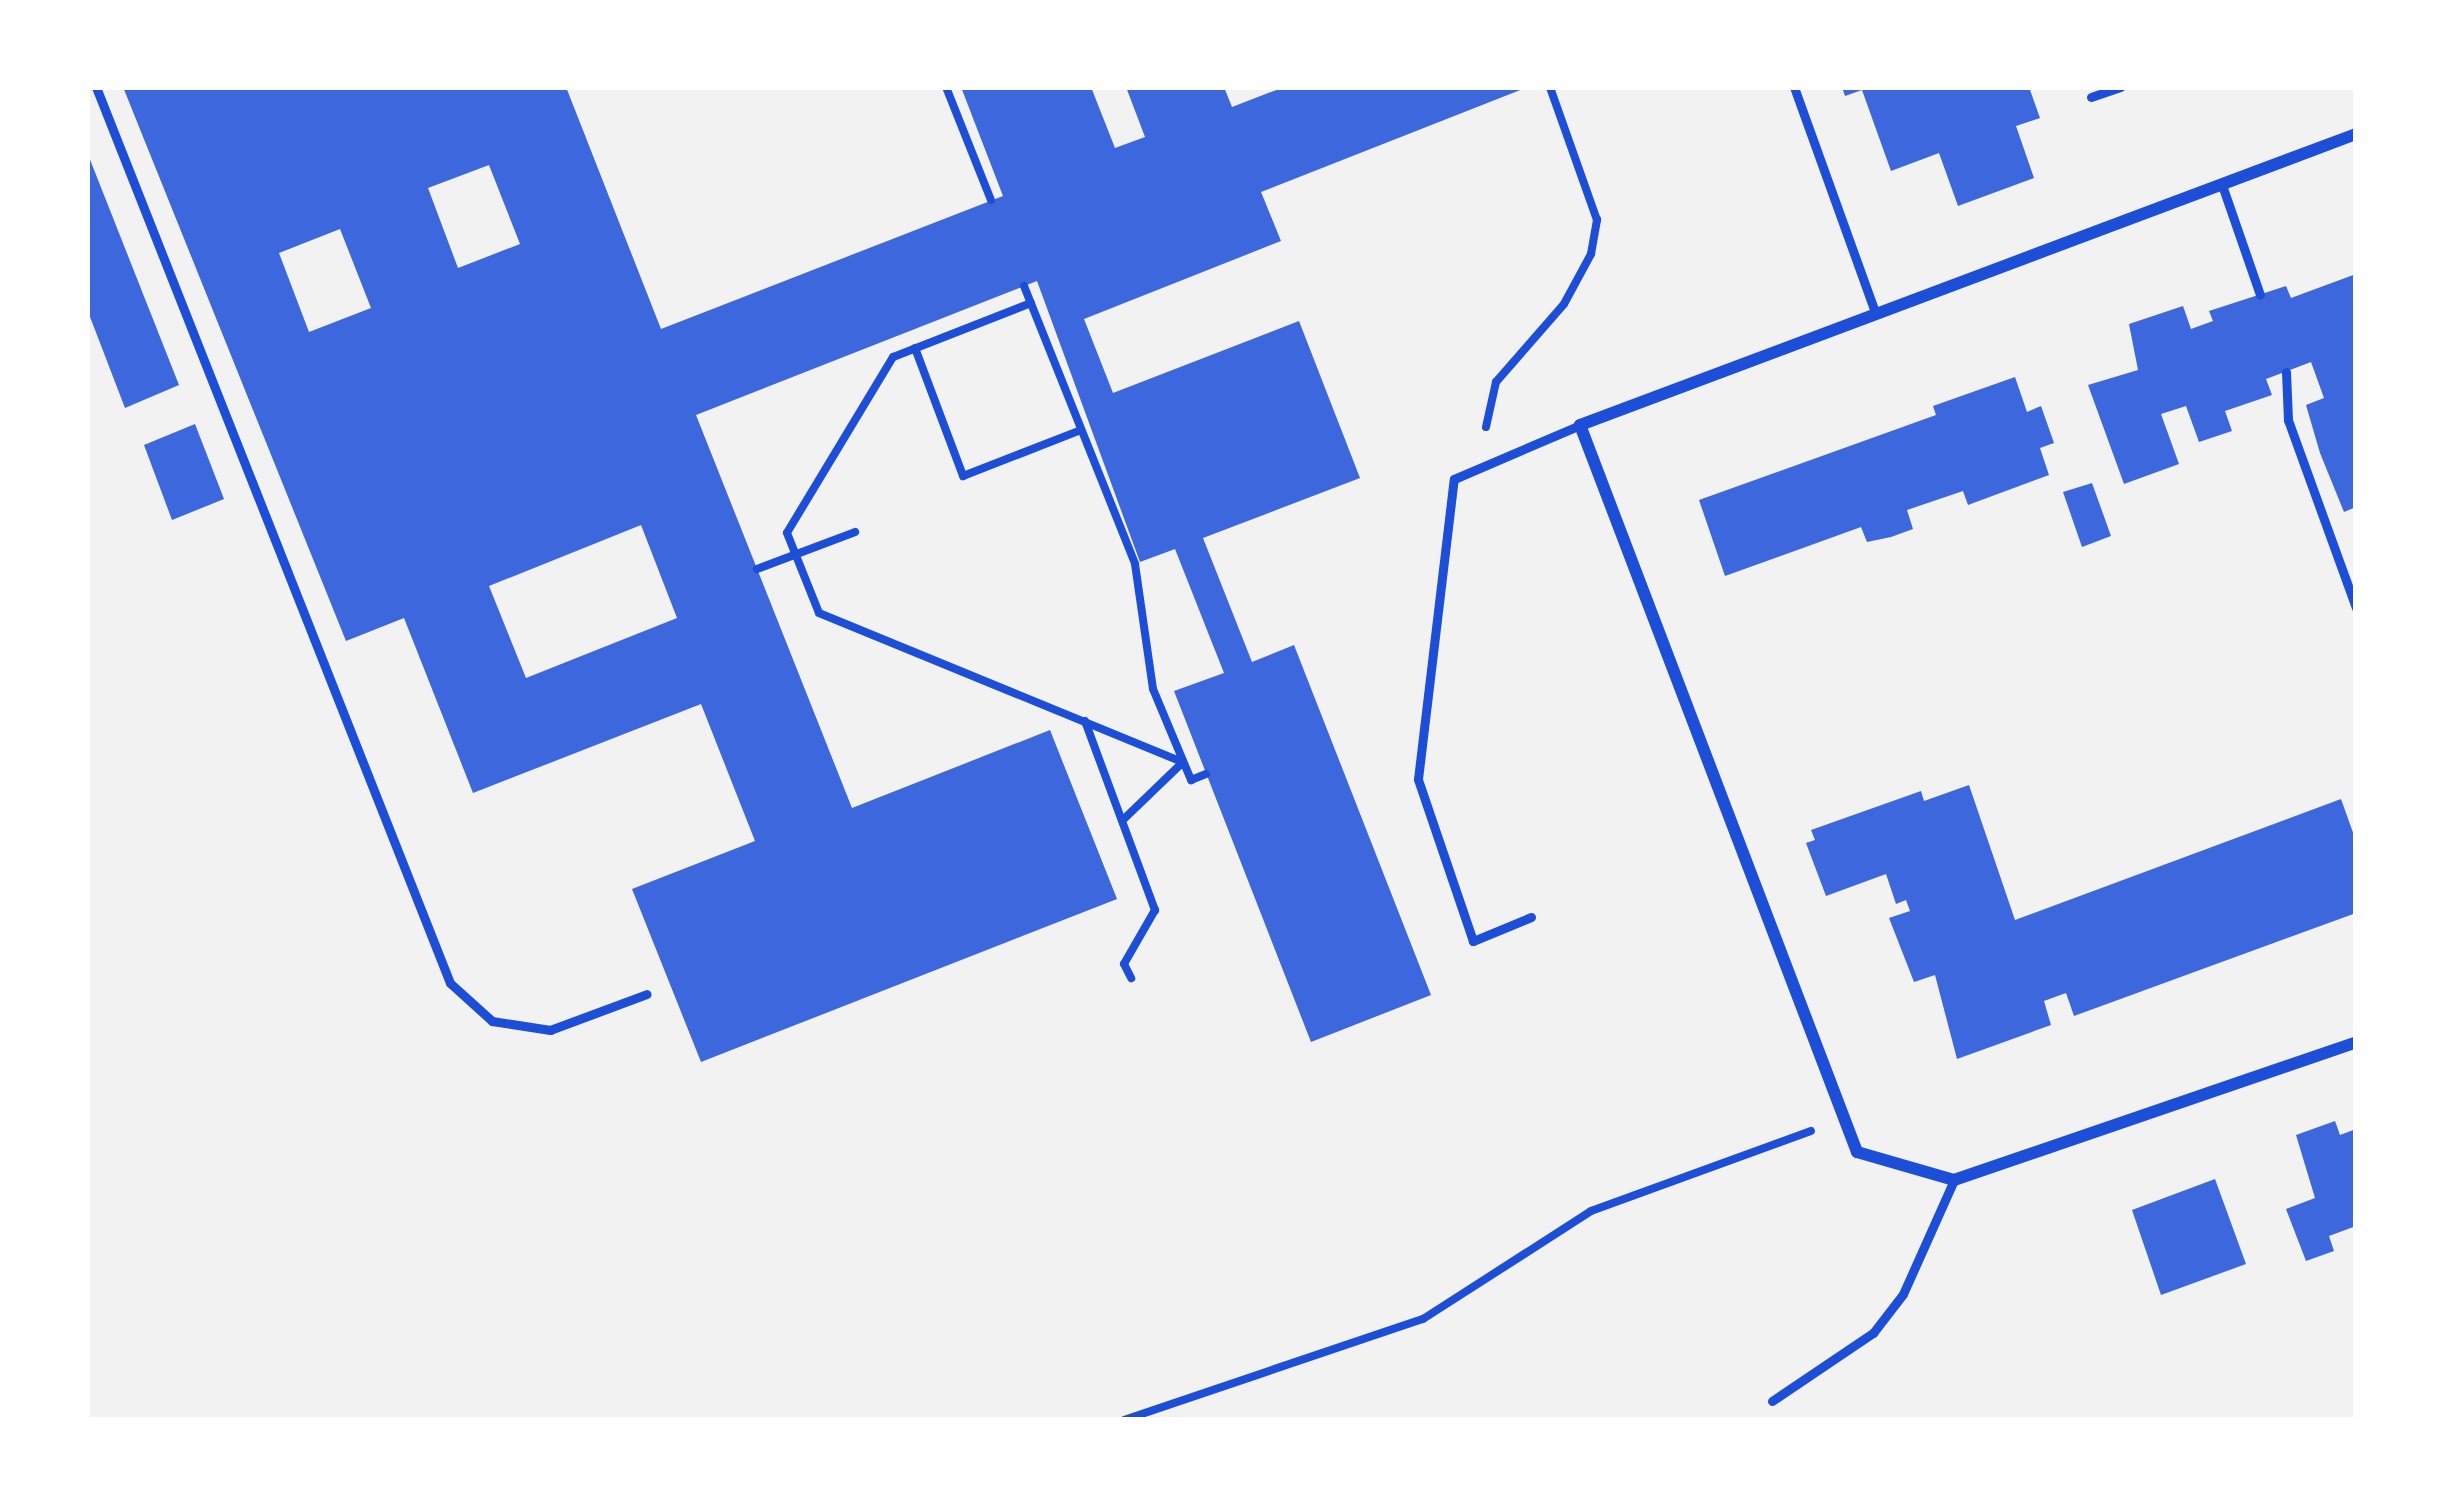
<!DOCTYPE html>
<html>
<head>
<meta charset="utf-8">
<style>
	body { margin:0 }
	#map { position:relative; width:2443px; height:1507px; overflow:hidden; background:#f2f2f2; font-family:"Fira Sans Condensed",sans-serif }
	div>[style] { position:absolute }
	.building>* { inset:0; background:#3d67dc }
	.path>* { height:8px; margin:-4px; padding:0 4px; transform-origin:4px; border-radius:4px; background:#1d4ed8 }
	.service>* { height:9px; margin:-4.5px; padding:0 4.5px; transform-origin:4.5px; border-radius:4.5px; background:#1d4ed8 }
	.minor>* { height:12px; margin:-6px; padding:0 6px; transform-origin:6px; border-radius:6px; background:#1d4ed8 }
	span { translate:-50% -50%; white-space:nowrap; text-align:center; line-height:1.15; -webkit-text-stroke:10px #fff; paint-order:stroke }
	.frame { position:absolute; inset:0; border:90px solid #fff; pointer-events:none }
</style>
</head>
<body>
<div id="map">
	<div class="building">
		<i style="clip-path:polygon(evenodd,123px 87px,566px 87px,661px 329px,1003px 196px,961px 87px,1091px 87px,1115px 148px,1145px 137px,1126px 87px,1224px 87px,1232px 107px,1284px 87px,1528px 87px,1261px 192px,1281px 241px,1084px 319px,1113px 393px,1299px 321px,1360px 478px,1203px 538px,1252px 662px,1294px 645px,1431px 995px,1311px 1042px,1174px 691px,1224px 673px,1175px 549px,1140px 562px,1037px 281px,696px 415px,852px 808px,1050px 730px,1117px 899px,701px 1062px,632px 889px,755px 841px,701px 704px,473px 793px,404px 618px,346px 641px,123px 87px,489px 165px,520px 244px,458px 268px,428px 188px,489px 165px,123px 87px,340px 229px,371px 308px,309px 332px,279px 253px,340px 229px,123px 87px,641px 525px,677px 618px,526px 678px,489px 586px,641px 525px)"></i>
		<i style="clip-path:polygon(1842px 87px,2029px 87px,2040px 118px,2016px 126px,2034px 178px,1958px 206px,1939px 153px,1891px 171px,1862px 90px,1845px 96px)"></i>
		<i style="clip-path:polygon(87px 152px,179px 385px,125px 408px,87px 309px)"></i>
		<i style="clip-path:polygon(2356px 274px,2356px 507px,2344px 512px,2320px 453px,2306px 405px,2324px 398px,2311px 362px,2266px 379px,2272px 395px,2225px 411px,2232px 431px,2199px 442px,2186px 406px,2161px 414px,2179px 464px,2124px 484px,2088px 385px,2138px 370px,2129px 324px,2183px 306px,2191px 329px,2213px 321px,2209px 311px,2286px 286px,2291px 298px)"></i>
		<i style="clip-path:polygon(2015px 377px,2027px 412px,2041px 406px,2054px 443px,2040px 448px,2049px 475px,1968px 505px,1963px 491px,1907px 510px,1913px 529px,1891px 537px,1867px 542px,1861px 527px,1725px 576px,1699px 500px,1936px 415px,1933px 406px)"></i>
		<i style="clip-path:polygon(195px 424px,224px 499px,172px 520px,144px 445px)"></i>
		<i style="clip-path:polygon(2092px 483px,2111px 536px,2082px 547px,2063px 492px)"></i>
		<i style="clip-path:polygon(1969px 785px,2015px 920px,2341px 799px,2356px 841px,2356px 913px,2074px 1016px,2066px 993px,2044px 1001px,2051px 1025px,1957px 1059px,1935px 975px,1914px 982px,1889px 918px,1910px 911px,1906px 900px,1896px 904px,1886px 874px,1826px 896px,1806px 843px,1815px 840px,1811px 830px,1921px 791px,1924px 801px)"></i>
		<i style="clip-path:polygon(2335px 1121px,2340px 1135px,2356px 1129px,2356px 1226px,2329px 1236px,2334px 1251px,2306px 1261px,2286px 1209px,2315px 1198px,2296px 1135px)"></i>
		<i style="clip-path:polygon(2215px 1179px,2246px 1264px,2161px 1295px,2132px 1210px)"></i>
	</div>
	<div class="path">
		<i style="left:946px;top:87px;width:122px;rotate:68.3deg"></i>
		<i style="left:1024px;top:286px;width:299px;rotate:68.2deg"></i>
		<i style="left:1135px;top:564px;width:126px;rotate:81.8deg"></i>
		<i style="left:1153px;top:689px;width:99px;rotate:67.3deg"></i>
		<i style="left:1191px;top:780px;width:16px;rotate:-22deg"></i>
		<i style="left:1031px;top:303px;width:148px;rotate:158.6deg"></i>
		<i style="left:893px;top:357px;width:205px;rotate:121.1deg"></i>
		<i style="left:787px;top:533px;width:86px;rotate:68.2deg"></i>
		<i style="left:819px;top:613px;width:393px;rotate:22.3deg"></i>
		<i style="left:1183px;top:762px;width:82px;rotate:136deg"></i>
		<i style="left:915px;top:348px;width:137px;rotate:69.4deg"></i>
		<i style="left:963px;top:476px;width:127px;rotate:-21.3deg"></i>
		<i style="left:1486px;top:427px;width:46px;rotate:-77.5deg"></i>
		<i style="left:1496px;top:382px;width:103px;rotate:-48.9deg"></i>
		<i style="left:1564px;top:304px;width:57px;rotate:-61.6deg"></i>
		<i style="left:1591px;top:254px;width:35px;rotate:-80deg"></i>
		<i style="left:1597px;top:220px;width:141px;rotate:-109.5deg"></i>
		<i style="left:757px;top:569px;width:105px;rotate:-20.7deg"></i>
		<i style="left:1085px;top:721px;width:202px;rotate:69.7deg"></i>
		<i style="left:1155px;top:910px;width:62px;rotate:119.9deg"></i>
		<i style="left:1124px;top:964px;width:16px;rotate:63deg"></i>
		<i style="left:1124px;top:1420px;width:316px;rotate:-18.7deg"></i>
		<i style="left:1423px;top:1319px;width:200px;rotate:-32.7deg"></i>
		<i style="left:1591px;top:1211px;width:234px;rotate:-20deg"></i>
	</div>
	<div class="service">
		<i style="left:96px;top:87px;width:963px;rotate:68.44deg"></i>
		<i style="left:450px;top:983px;width:57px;rotate:42.1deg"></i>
		<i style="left:492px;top:1021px;width:59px;rotate:8.8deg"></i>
		<i style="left:550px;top:1030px;width:103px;rotate:-20.4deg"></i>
		<i style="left:1794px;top:87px;width:239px;rotate:70.2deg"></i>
		<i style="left:2091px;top:97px;width:31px;rotate:-19deg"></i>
		<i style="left:2222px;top:185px;width:116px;rotate:70.9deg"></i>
		<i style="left:2286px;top:372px;width:48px;rotate:87.6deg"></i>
		<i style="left:2288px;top:420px;width:200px;rotate:70.1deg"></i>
		<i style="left:1531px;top:917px;width:63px;rotate:157.5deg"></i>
		<i style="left:1473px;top:941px;width:171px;rotate:-108.8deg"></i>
		<i style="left:1418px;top:779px;width:302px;rotate:-83.2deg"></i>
		<i style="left:1454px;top:479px;width:137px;rotate:-23.2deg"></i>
		<i style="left:1772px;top:1401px;width:122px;rotate:-34deg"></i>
		<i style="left:1873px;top:1333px;width:49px;rotate:-52.4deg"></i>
		<i style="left:1903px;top:1294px;width:125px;rotate:-65.9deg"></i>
	</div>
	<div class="minor">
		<i style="left:2356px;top:134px;width:829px;rotate:159.44deg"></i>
		<i style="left:1580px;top:425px;width:778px;rotate:69.14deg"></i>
		<i style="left:1857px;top:1152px;width:101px;rotate:16.1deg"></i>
		<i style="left:1954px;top:1180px;width:425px;rotate:-18.9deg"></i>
	</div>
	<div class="frame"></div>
</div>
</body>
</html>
